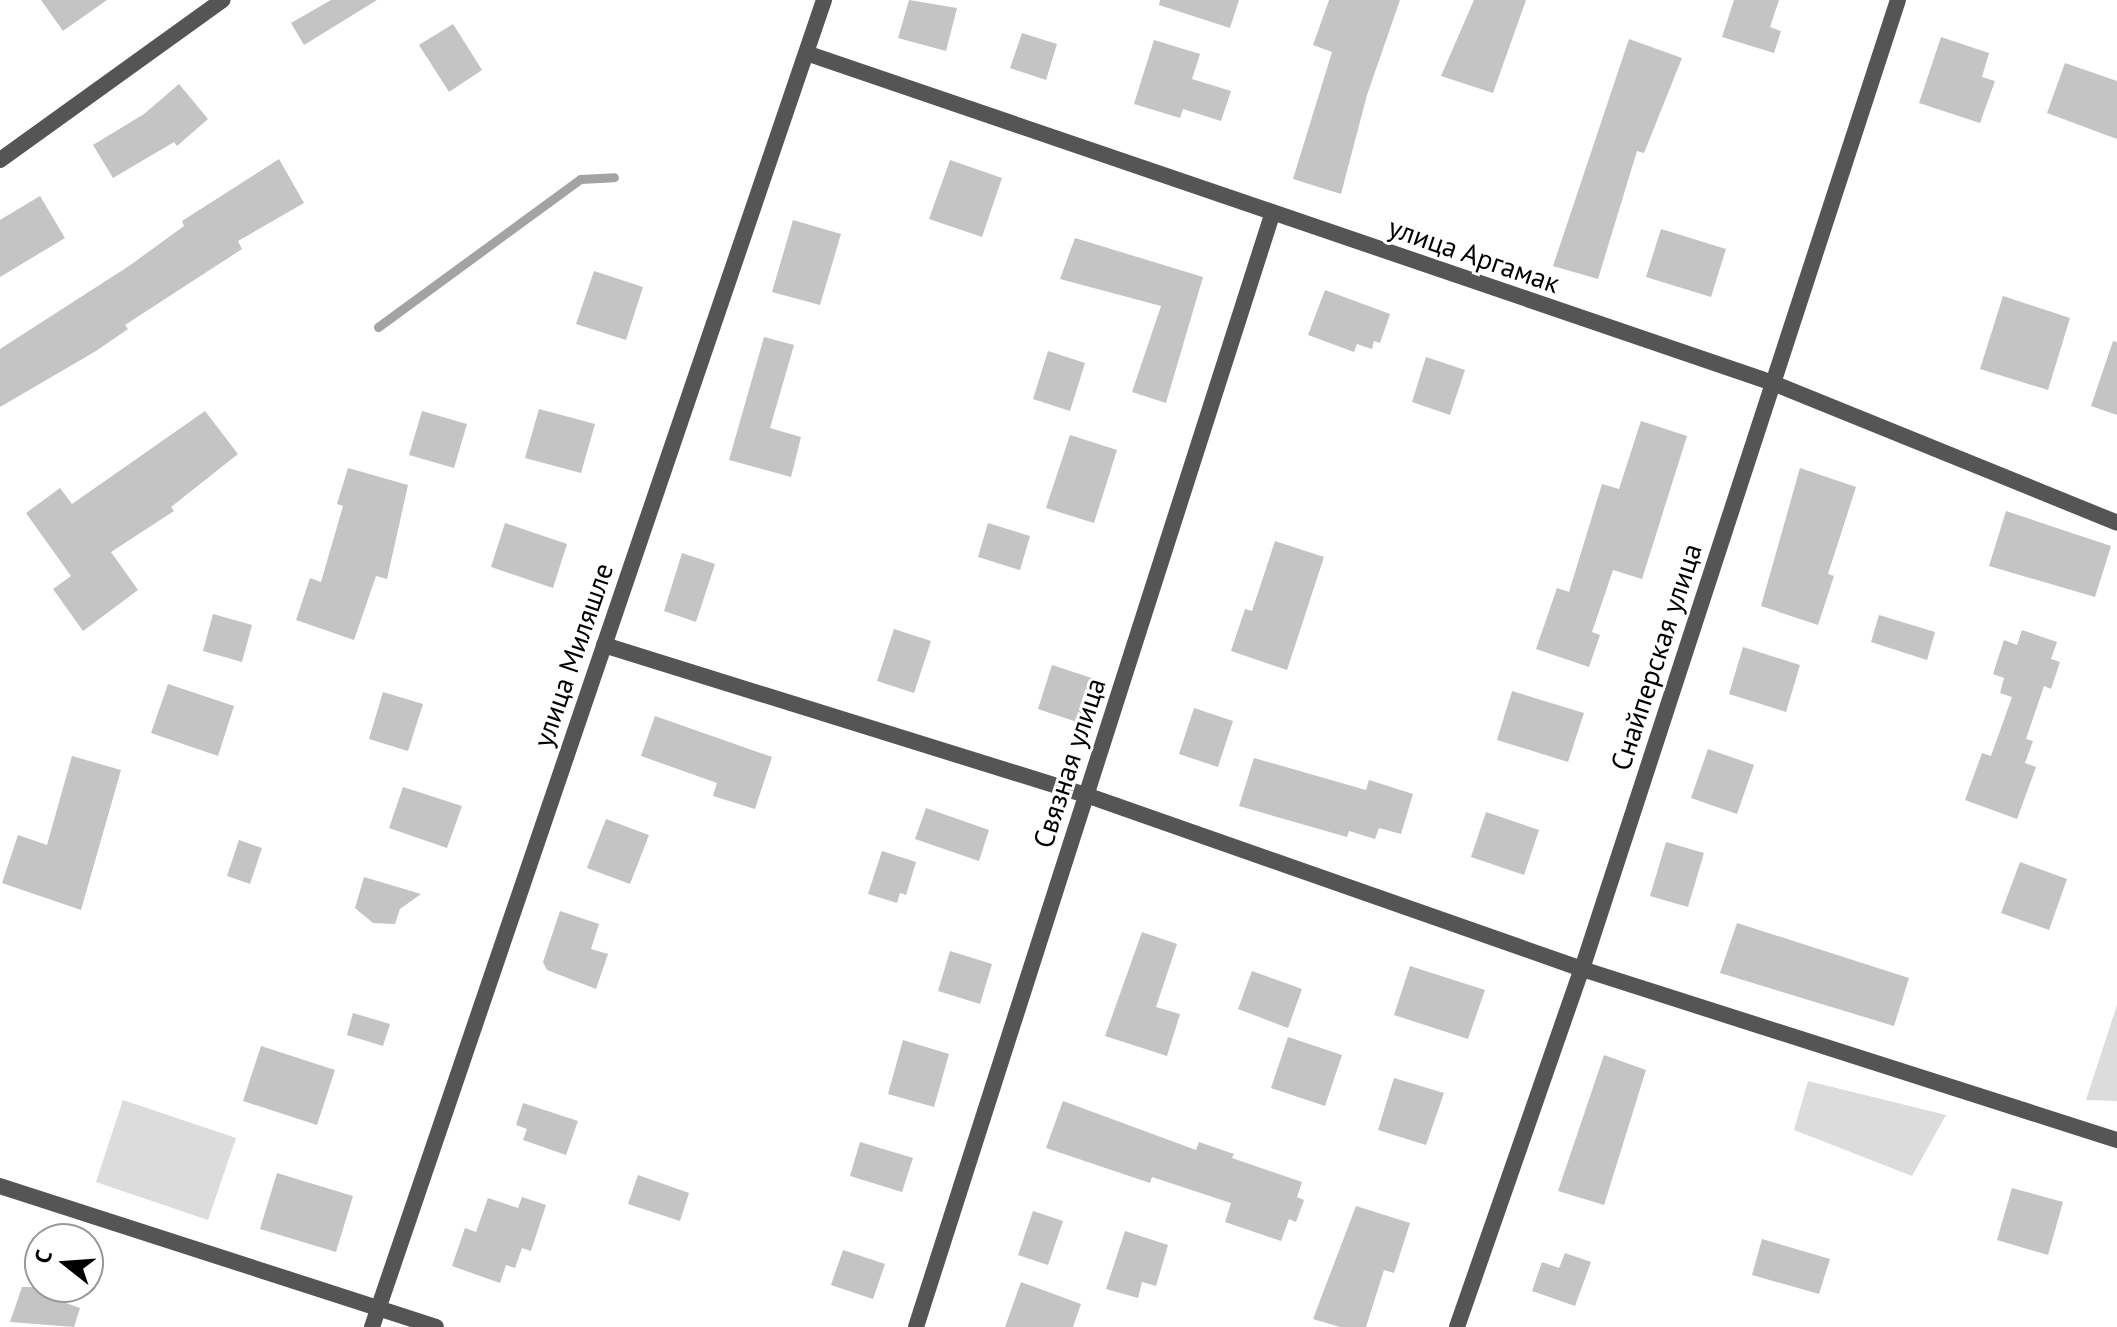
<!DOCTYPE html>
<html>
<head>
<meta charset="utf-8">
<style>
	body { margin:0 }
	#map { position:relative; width:2117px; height:1327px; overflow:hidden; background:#fff; font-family:"PT Sans",sans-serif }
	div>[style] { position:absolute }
	.green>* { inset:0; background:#dcdcdc }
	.stream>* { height:9px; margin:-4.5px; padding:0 4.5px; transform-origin:4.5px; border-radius:4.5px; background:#a3a3a3 }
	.building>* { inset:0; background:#c4c4c4 }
	.minor>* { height:16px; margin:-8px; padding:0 8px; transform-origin:8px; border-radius:8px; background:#555 }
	span { translate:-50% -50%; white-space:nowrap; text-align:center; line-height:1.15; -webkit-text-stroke:6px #fff; paint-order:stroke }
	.street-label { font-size:28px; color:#000 }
	.north { position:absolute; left:24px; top:1223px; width:80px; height:80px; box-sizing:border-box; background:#fff; border:2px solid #999; border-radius:50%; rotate:287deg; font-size:22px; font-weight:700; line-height:32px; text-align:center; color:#000 }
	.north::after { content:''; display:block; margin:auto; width:28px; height:36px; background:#000; clip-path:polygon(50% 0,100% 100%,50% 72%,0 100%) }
</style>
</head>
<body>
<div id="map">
	<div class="green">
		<i style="clip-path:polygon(2117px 1005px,2117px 1101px,2086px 1100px)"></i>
		<i style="clip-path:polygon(1808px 1081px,1946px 1115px,1912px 1176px,1794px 1130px)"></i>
		<i style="clip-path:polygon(123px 1100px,236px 1138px,208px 1220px,96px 1182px)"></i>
	</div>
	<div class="stream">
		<i style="left:378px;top:327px;width:250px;rotate:-36.2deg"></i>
		<i style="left:580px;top:179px;width:34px;rotate:-3deg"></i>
	</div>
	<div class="building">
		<i style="clip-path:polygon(41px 0,107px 0,63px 31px)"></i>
		<i style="clip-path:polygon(331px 0,377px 0,304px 45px,291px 23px)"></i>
		<i style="clip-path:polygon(909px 0,957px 8px,946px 51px,898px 38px)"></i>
		<i style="clip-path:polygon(1160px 0,1239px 0,1230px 28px,1159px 5px)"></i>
		<i style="clip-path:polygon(1329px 0,1400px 0,1367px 95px,1341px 194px,1293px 179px,1332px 52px,1313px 45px)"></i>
		<i style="clip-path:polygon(1474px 0,1526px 0,1493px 93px,1441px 76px)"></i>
		<i style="clip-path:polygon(1734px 0,1779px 0,1770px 27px,1781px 31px,1774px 53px,1722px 37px)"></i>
		<i style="clip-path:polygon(453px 24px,482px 70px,449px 92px,419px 45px)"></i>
		<i style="clip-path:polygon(1022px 33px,1057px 44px,1046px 80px,1010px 68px)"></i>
		<i style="clip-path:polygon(1941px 37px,1989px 53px,1982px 77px,1995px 81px,1980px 123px,1919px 103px)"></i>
		<i style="clip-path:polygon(1629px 39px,1682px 58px,1644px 153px,1637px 151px,1598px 279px,1553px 266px)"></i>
		<i style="clip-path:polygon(1154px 40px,1200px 54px,1192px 79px,1231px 91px,1221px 121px,1183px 109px,1180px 118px,1134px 104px)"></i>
		<i style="clip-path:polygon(2065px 63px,2117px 81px,2117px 139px,2047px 113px)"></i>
		<i style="clip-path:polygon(179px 84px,208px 119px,177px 146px,174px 142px,113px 178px,93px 145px,144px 114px)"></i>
		<i style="clip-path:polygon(279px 159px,304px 203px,238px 241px,242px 249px,125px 325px,128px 329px,96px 351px,0 407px,0 349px,129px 266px,184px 226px,182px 221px)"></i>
		<i style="clip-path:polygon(950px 160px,1002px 178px,982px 237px,929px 219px)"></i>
		<i style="clip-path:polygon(40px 196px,65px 238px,0 277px,0 220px)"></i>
		<i style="clip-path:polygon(793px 220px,841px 234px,820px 305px,772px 292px)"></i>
		<i style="clip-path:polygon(1661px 229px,1726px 249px,1711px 297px,1646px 277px)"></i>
		<i style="clip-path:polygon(1075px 238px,1203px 277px,1166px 403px,1132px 392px,1161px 306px,1060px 279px)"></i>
		<i style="clip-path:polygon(594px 271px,643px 287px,626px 340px,576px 324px)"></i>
		<i style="clip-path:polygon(1325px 290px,1390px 314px,1380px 343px,1374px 341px,1372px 349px,1357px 344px,1354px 352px,1308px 335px)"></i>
		<i style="clip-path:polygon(2003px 296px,2070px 318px,2048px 390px,1980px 369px)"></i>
		<i style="clip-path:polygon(764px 337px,794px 345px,770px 428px,801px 437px,791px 477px,729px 460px)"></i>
		<i style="clip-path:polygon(2113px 341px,2117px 342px,2117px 415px,2091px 406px)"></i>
		<i style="clip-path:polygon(1048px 351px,1085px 363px,1070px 411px,1033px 399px)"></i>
		<i style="clip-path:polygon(1426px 357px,1465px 370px,1450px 415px,1412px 402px)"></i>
		<i style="clip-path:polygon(539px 409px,595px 424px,581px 473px,525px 458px)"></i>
		<i style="clip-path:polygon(205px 411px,238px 454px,171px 507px,174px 511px,111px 552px,138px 590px,83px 631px,53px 589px,71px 576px,26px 513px,60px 488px,72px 504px)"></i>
		<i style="clip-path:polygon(422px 411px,467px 424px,454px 468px,409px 455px)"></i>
		<i style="clip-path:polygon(1641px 421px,1687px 436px,1642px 579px,1613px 570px,1592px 632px,1600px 635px,1589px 667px,1536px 649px,1557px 588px,1569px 592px,1602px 484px,1619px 489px)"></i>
		<i style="clip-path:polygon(1070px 435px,1117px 450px,1094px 523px,1046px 508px)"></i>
		<i style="clip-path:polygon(348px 468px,408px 485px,387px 579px,376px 576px,354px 640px,296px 620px,310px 578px,321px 582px,343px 506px,337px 504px)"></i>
		<i style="clip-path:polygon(1800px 468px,1856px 487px,1828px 574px,1834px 576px,1818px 625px,1761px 606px)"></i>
		<i style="clip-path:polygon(2006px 511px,2111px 546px,2095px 597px,1989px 566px)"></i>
		<i style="clip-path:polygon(505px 523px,567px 544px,553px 588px,491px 567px)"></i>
		<i style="clip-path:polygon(988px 523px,1030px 536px,1020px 570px,978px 557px)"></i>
		<i style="clip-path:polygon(1275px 541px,1324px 557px,1287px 670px,1231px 651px,1245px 609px,1252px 611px)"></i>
		<i style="clip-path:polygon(682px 553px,715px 564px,696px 622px,664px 611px)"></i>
		<i style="clip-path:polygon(213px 614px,252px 625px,242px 662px,203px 651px)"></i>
		<i style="clip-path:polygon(1879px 615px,1935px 632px,1927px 660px,1871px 642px)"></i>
		<i style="clip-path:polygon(894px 629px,931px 641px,914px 693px,877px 681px)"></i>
		<i style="clip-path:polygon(2022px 630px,2057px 642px,2051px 659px,2060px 662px,2051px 689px,2044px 686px,2026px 739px,2033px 741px,2025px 763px,2036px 767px,2017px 819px,1965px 800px,1982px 753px,1991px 756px,2012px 697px,2000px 693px,2004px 678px,1993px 674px,2004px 640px,2017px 645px)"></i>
		<i style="clip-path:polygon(1743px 647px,1800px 665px,1786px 712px,1729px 694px)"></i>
		<i style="clip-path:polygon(1052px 665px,1098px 680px,1083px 724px,1038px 709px)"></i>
		<i style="clip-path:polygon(168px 684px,234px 706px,218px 756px,151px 733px)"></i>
		<i style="clip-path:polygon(1512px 691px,1584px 713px,1568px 762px,1497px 740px)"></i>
		<i style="clip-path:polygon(383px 692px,423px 704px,408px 751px,369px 739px)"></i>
		<i style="clip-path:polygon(1194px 708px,1233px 721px,1218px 767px,1179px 754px)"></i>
		<i style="clip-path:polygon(655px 716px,772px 757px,755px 809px,713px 796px,717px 783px,641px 756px)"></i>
		<i style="clip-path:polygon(1708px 749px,1754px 765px,1737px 814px,1691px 798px)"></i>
		<i style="clip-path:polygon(72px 756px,121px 770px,81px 910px,2px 883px,18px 835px,47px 845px)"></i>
		<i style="clip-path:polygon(1254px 758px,1366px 790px,1369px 780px,1413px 794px,1401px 834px,1379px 828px,1375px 839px,1349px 831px,1347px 837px,1239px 806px)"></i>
		<i style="clip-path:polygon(403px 787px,462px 806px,447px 848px,389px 828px)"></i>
		<i style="clip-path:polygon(926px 808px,989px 830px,979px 861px,915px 839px)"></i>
		<i style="clip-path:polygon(1486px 812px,1539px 830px,1524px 875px,1471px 857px)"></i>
		<i style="clip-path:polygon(606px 819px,649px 835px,630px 884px,587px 868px)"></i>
		<i style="clip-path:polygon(239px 840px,262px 848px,250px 884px,227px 876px)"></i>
		<i style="clip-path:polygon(1666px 842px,1704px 853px,1688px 907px,1650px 896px)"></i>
		<i style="clip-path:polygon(882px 851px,916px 862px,906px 895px,900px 893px,897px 903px,868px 894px)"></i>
		<i style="clip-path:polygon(2020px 862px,2067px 879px,2049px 930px,2001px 913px)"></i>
		<i style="clip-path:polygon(364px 877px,421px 894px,400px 909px,395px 924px,373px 923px,355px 908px)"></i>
		<i style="clip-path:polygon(560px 911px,599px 924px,591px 949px,608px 954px,596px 989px,547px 970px,543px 962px)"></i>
		<i style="clip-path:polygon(1737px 923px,1909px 978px,1894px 1026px,1720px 973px)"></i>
		<i style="clip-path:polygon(1142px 932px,1177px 944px,1156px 1007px,1180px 1014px,1167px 1056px,1105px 1036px)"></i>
		<i style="clip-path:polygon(950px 951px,992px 964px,980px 1004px,938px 991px)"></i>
		<i style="clip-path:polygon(1410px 966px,1485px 990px,1468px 1039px,1394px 1015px)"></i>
		<i style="clip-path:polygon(1252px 971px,1302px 989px,1288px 1028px,1238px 1009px)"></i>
		<i style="clip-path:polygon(353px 1013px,390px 1024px,383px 1046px,347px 1035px)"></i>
		<i style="clip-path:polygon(1288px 1037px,1342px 1055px,1325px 1106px,1271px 1088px)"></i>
		<i style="clip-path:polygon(903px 1040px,949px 1054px,934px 1107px,888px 1094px)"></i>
		<i style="clip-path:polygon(261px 1046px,335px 1070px,317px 1125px,243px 1101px)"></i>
		<i style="clip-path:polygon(1604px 1055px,1646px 1070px,1604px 1205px,1558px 1191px)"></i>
		<i style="clip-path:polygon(1394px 1078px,1444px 1093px,1426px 1145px,1378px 1130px)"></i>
		<i style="clip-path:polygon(1063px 1101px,1196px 1150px,1199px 1142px,1234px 1154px,1232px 1158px,1302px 1182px,1297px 1197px,1304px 1200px,1296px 1222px,1289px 1219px,1281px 1241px,1225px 1222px,1231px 1203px,1152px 1177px,1150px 1183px,1046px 1148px)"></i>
		<i style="clip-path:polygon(523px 1103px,578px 1121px,566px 1155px,523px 1140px,527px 1129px,516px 1125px)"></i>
		<i style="clip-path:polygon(860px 1142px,913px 1158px,902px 1192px,850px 1176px)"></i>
		<i style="clip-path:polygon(277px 1173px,353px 1196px,336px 1252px,260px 1229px)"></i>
		<i style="clip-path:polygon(638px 1175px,689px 1193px,680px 1221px,628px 1204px)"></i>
		<i style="clip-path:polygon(2012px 1188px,2063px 1202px,2048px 1255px,1997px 1240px)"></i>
		<i style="clip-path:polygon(522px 1197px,546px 1205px,531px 1251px,522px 1248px,515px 1268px,506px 1265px,500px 1283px,452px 1266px,465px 1228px,476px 1232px,488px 1198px,518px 1208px)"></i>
		<i style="clip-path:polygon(1356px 1206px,1410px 1223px,1394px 1273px,1384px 1270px,1366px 1327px,1340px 1327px,1313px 1319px)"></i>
		<i style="clip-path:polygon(1033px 1211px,1063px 1221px,1048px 1265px,1018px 1255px)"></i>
		<i style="clip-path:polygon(1125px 1231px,1168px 1245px,1156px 1286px,1142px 1282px,1138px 1298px,1106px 1289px)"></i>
		<i style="clip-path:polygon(1762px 1239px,1830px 1259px,1819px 1294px,1752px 1275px)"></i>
		<i style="clip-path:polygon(843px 1250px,885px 1264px,873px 1299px,831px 1285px)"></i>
		<i style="clip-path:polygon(1565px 1253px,1591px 1262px,1575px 1306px,1532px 1291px,1542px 1262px,1559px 1268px)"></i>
		<i style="clip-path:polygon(1021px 1282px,1081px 1304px,1073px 1327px,1005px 1327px)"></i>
		<i style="clip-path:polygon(22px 1287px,72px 1287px,66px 1303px,80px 1308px,74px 1327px,10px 1322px)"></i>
	</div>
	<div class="minor">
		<i style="left:809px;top:54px;width:1019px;rotate:18.84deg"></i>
		<i style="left:1773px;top:383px;width:371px;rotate:22.1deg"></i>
		<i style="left:0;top:160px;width:274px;rotate:-35.7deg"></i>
		<i style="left:604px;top:645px;width:505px;rotate:17.29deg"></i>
		<i style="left:1086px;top:795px;width:526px;rotate:19.33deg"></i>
		<i style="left:1582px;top:969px;width:562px;rotate:17.73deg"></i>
		<i style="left:0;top:1186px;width:458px;rotate:17.9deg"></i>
		<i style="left:372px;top:1327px;width:1402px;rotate:-71.19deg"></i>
		<i style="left:916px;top:1327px;width:1168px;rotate:-72.25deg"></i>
		<i style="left:1457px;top:1327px;width:379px;rotate:-70.8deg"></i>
		<i style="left:1582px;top:969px;width:1019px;rotate:-71.94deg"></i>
	</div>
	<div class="street-label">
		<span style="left:1474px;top:255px;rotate:19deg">улица Аргамак</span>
		<span style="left:573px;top:655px;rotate:-71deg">улица Миляшле</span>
		<span style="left:1656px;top:657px;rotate:-72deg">Снайперская улица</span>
		<span style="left:1069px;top:763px;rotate:-72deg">Связная улица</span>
	</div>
	<div class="north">С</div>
</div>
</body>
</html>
